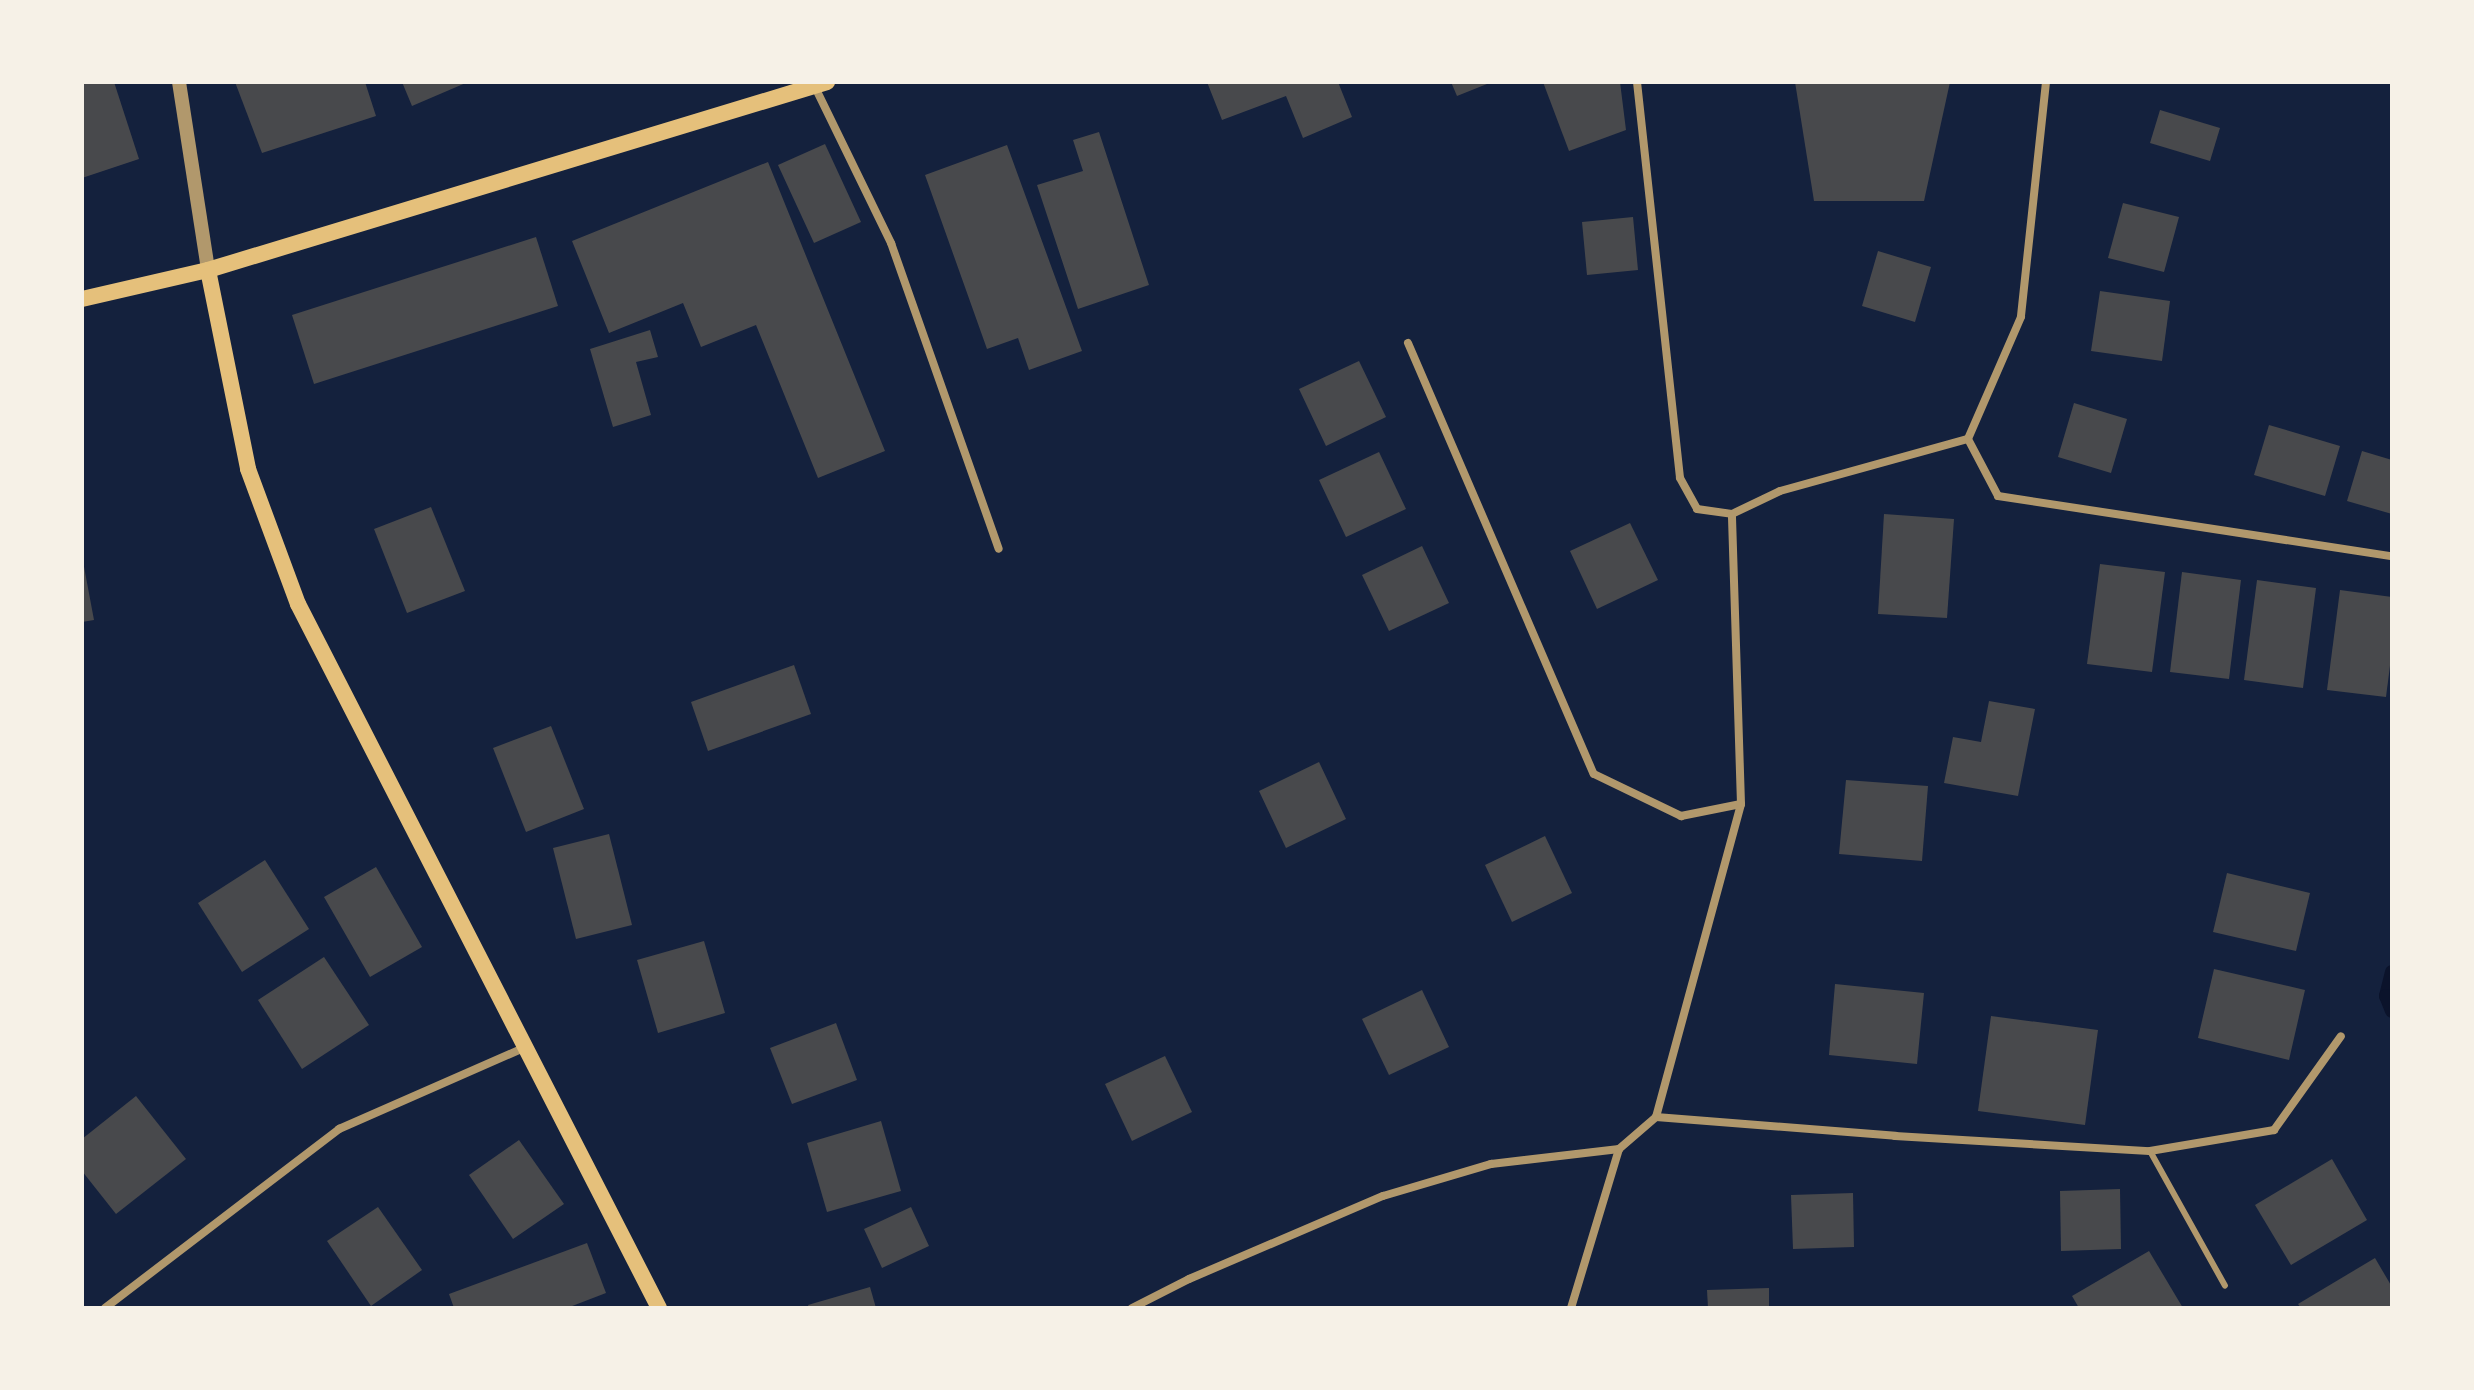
<!DOCTYPE html>
<html>
<head>
<meta charset="utf-8">
<style>
	body { margin:0 }
	#map { position:relative; width:2474px; height:1390px; overflow:hidden; background:#14213d; font-family:Overpass,sans-serif }
	div>[style] { position:absolute }
	.stream>* { height:14px; margin:-7px; padding:0 7px; transform-origin:7px; border-radius:7px; background:#0b132b }
	.building>* { inset:0; background:#48494c }
	.service>* { height:6px; margin:-3px; padding:0 3px; transform-origin:3px; border-radius:3px; background:#b1986c }
	.minor>* { height:8px; margin:-4px; padding:0 4px; transform-origin:4px; border-radius:4px; background:#b1986c }
	.tertiary>* { height:14px; margin:-7px; padding:0 7px; transform-origin:7px; border-radius:7px; background:#b1986c }
	.secondary>* { height:16px; margin:-8px; padding:0 8px; transform-origin:8px; border-radius:8px; background:#e5c07b }
	span { translate:-50% -50%; white-space:nowrap; text-align:center; line-height:1.15; -webkit-text-stroke:8px #f6f1e7; paint-order:stroke }
	.frame { position:absolute; inset:0; border:84px solid #f6f1e7; pointer-events:none }
</style>
</head>
<body>
<div id="map">
	<div class="stream">
		<i style="left:2392px;top:972px;width:25px;rotate:104deg"></i>
		<i style="left:2386px;top:996px;width:16px;rotate:68deg"></i>
	</div>
	<div class="building">
		<i style="clip-path:polygon(82px 82px,114px 82px,139px 159px,82px 178px)"></i>
		<i style="clip-path:polygon(235px 82px,365px 82px,376px 116px,262px 153px)"></i>
		<i style="clip-path:polygon(402px 82px,468px 82px,412px 106px)"></i>
		<i style="clip-path:polygon(1207px 82px,1338px 82px,1352px 117px,1303px 138px,1286px 96px,1222px 120px)"></i>
		<i style="clip-path:polygon(1451px 82px,1492px 82px,1457px 96px)"></i>
		<i style="clip-path:polygon(1543px 82px,1620px 82px,1626px 130px,1569px 151px)"></i>
		<i style="clip-path:polygon(1795px 82px,1950px 82px,1924px 201px,1814px 201px)"></i>
		<i style="clip-path:polygon(2160px 110px,2220px 128px,2210px 161px,2150px 143px)"></i>
		<i style="clip-path:polygon(1099px 132px,1149px 285px,1078px 309px,1037px 185px,1083px 171px,1073px 140px)"></i>
		<i style="clip-path:polygon(825px 144px,861px 222px,814px 243px,778px 165px)"></i>
		<i style="clip-path:polygon(1007px 145px,1082px 351px,1029px 370px,1018px 338px,987px 349px,925px 175px)"></i>
		<i style="clip-path:polygon(768px 162px,885px 451px,818px 478px,756px 325px,701px 347px,683px 303px,609px 333px,572px 241px)"></i>
		<i style="clip-path:polygon(2123px 203px,2179px 217px,2164px 272px,2108px 258px)"></i>
		<i style="clip-path:polygon(1633px 217px,1638px 270px,1587px 275px,1582px 222px)"></i>
		<i style="clip-path:polygon(536px 237px,558px 306px,314px 384px,292px 315px)"></i>
		<i style="clip-path:polygon(1878px 251px,1931px 267px,1915px 322px,1862px 306px)"></i>
		<i style="clip-path:polygon(2100px 291px,2170px 301px,2162px 361px,2091px 351px)"></i>
		<i style="clip-path:polygon(650px 330px,658px 357px,636px 362px,651px 415px,613px 427px,590px 349px)"></i>
		<i style="clip-path:polygon(1359px 361px,1386px 417px,1326px 446px,1299px 389px)"></i>
		<i style="clip-path:polygon(2074px 403px,2127px 419px,2111px 473px,2058px 457px)"></i>
		<i style="clip-path:polygon(2269px 425px,2340px 446px,2325px 496px,2254px 475px)"></i>
		<i style="clip-path:polygon(2362px 451px,2392px 460px,2392px 514px,2347px 501px)"></i>
		<i style="clip-path:polygon(1379px 452px,1406px 509px,1346px 537px,1319px 480px)"></i>
		<i style="clip-path:polygon(431px 507px,465px 591px,407px 613px,374px 529px)"></i>
		<i style="clip-path:polygon(1884px 514px,1954px 519px,1947px 618px,1878px 614px)"></i>
		<i style="clip-path:polygon(1630px 523px,1658px 580px,1597px 609px,1570px 551px)"></i>
		<i style="clip-path:polygon(1422px 546px,1449px 603px,1389px 631px,1362px 575px)"></i>
		<i style="clip-path:polygon(82px 556px,94px 620px,82px 622px)"></i>
		<i style="clip-path:polygon(2100px 564px,2165px 572px,2152px 672px,2087px 664px)"></i>
		<i style="clip-path:polygon(2182px 572px,2241px 580px,2229px 679px,2170px 672px)"></i>
		<i style="clip-path:polygon(2257px 580px,2316px 588px,2303px 688px,2244px 680px)"></i>
		<i style="clip-path:polygon(2340px 590px,2392px 597px,2392px 650px,2386px 697px,2327px 690px)"></i>
		<i style="clip-path:polygon(794px 665px,811px 714px,708px 751px,691px 702px)"></i>
		<i style="clip-path:polygon(1989px 701px,2035px 709px,2018px 796px,1944px 783px,1953px 737px,1981px 742px)"></i>
		<i style="clip-path:polygon(551px 726px,584px 809px,526px 832px,493px 748px)"></i>
		<i style="clip-path:polygon(1319px 762px,1346px 819px,1286px 848px,1259px 791px)"></i>
		<i style="clip-path:polygon(1846px 780px,1928px 786px,1922px 861px,1839px 854px)"></i>
		<i style="clip-path:polygon(609px 834px,632px 925px,576px 939px,553px 848px)"></i>
		<i style="clip-path:polygon(1545px 836px,1572px 893px,1512px 922px,1485px 865px)"></i>
		<i style="clip-path:polygon(265px 860px,309px 929px,242px 972px,198px 903px)"></i>
		<i style="clip-path:polygon(376px 867px,422px 947px,370px 977px,324px 897px)"></i>
		<i style="clip-path:polygon(2227px 873px,2310px 893px,2296px 951px,2213px 932px)"></i>
		<i style="clip-path:polygon(704px 941px,725px 1013px,658px 1033px,637px 960px)"></i>
		<i style="clip-path:polygon(324px 957px,369px 1025px,302px 1069px,258px 1000px)"></i>
		<i style="clip-path:polygon(2214px 969px,2305px 990px,2289px 1060px,2198px 1038px)"></i>
		<i style="clip-path:polygon(1835px 984px,1924px 993px,1917px 1064px,1829px 1055px)"></i>
		<i style="clip-path:polygon(1422px 990px,1449px 1047px,1389px 1075px,1362px 1019px)"></i>
		<i style="clip-path:polygon(1991px 1016px,2098px 1030px,2085px 1125px,1978px 1111px)"></i>
		<i style="clip-path:polygon(836px 1023px,857px 1080px,792px 1104px,770px 1048px)"></i>
		<i style="clip-path:polygon(1165px 1056px,1192px 1112px,1132px 1141px,1105px 1084px)"></i>
		<i style="clip-path:polygon(136px 1096px,186px 1159px,116px 1214px,82px 1171px,82px 1139px)"></i>
		<i style="clip-path:polygon(881px 1121px,901px 1191px,827px 1212px,807px 1143px)"></i>
		<i style="clip-path:polygon(519px 1140px,564px 1204px,513px 1239px,469px 1175px)"></i>
		<i style="clip-path:polygon(2332px 1159px,2367px 1220px,2291px 1265px,2255px 1205px)"></i>
		<i style="clip-path:polygon(2120px 1189px,2121px 1249px,2061px 1251px,2060px 1191px)"></i>
		<i style="clip-path:polygon(1853px 1193px,1854px 1247px,1793px 1249px,1791px 1195px)"></i>
		<i style="clip-path:polygon(378px 1207px,422px 1270px,371px 1306px,327px 1241px)"></i>
		<i style="clip-path:polygon(911px 1207px,929px 1246px,882px 1268px,864px 1229px)"></i>
		<i style="clip-path:polygon(587px 1243px,606px 1293px,567px 1308px,454px 1308px,449px 1294px)"></i>
		<i style="clip-path:polygon(2149px 1251px,2183px 1308px,2079px 1308px,2072px 1296px)"></i>
		<i style="clip-path:polygon(2375px 1258px,2392px 1287px,2392px 1308px,2301px 1308px,2298px 1304px)"></i>
		<i style="clip-path:polygon(870px 1287px,876px 1308px,809px 1308px,808px 1305px)"></i>
		<i style="clip-path:polygon(1769px 1288px,1769px 1308px,1708px 1308px,1707px 1290px)"></i>
	</div>
	<div class="service">
		<i style="left:2150px;top:1151px;width:154px;rotate:60.9deg"></i>
	</div>
	<div class="minor">
		<i style="left:1637px;top:82px;width:398px;rotate:83.8deg"></i>
		<i style="left:1680px;top:478px;width:35px;rotate:61deg"></i>
		<i style="left:1697px;top:509px;width:35px;rotate:8deg"></i>
		<i style="left:2046px;top:82px;width:236px;rotate:96.1deg"></i>
		<i style="left:2021px;top:317px;width:133px;rotate:113.5deg"></i>
		<i style="left:1968px;top:439px;width:64px;rotate:62.2deg"></i>
		<i style="left:1998px;top:496px;width:399px;rotate:8.7deg"></i>
		<i style="left:815px;top:87px;width:174px;rotate:64deg"></i>
		<i style="left:891px;top:243px;width:324px;rotate:70.6deg"></i>
		<i style="left:1408px;top:343px;width:469px;rotate:66.7deg"></i>
		<i style="left:1594px;top:774px;width:97px;rotate:25.8deg"></i>
		<i style="left:1681px;top:816px;width:61px;rotate:-11.3deg"></i>
		<i style="left:1656px;top:1117px;width:240px;rotate:4.5deg"></i>
		<i style="left:1895px;top:1136px;width:255px;rotate:3.4deg"></i>
		<i style="left:2150px;top:1151px;width:126px;rotate:-9.6deg"></i>
		<i style="left:2274px;top:1130px;width:115px;rotate:-54.5deg"></i>
		<i style="left:105px;top:1308px;width:295px;rotate:-37.4deg"></i>
		<i style="left:339px;top:1129px;width:204px;rotate:-23.7deg"></i>
		<i style="left:1132px;top:1308px;width:64px;rotate:-27deg"></i>
		<i style="left:1189px;top:1279px;width:211px;rotate:-23.2deg"></i>
		<i style="left:1383px;top:1196px;width:113px;rotate:-16.5deg"></i>
		<i style="left:1491px;top:1164px;width:129px;rotate:-6.7deg"></i>
		<i style="left:1571px;top:1308px;width:166px;rotate:-73.2deg"></i>
		<i style="left:1619px;top:1149px;width:49px;rotate:-40.9deg"></i>
		<i style="left:1656px;top:1117px;width:324px;rotate:-74.8deg"></i>
		<i style="left:1741px;top:804px;width:290px;rotate:-91.8deg"></i>
		<i style="left:1732px;top:514px;width:53px;rotate:-25.6deg"></i>
		<i style="left:1780px;top:491px;width:195px;rotate:-15.5deg"></i>
	</div>
	<div class="tertiary">
		<i style="left:179px;top:82px;width:190px;rotate:81.2deg"></i>
	</div>
	<div class="secondary">
		<i style="left:208px;top:270px;width:203px;rotate:78.6deg"></i>
		<i style="left:248px;top:469px;width:144px;rotate:69.7deg"></i>
		<i style="left:298px;top:604px;width:791px;rotate:62.85deg"></i>
		<i style="left:82px;top:299px;width:129px;rotate:-13deg"></i>
		<i style="left:208px;top:270px;width:647px;rotate:-16.89deg"></i>
	</div>
	<div class="frame"></div>
</div>
</body>
</html>
